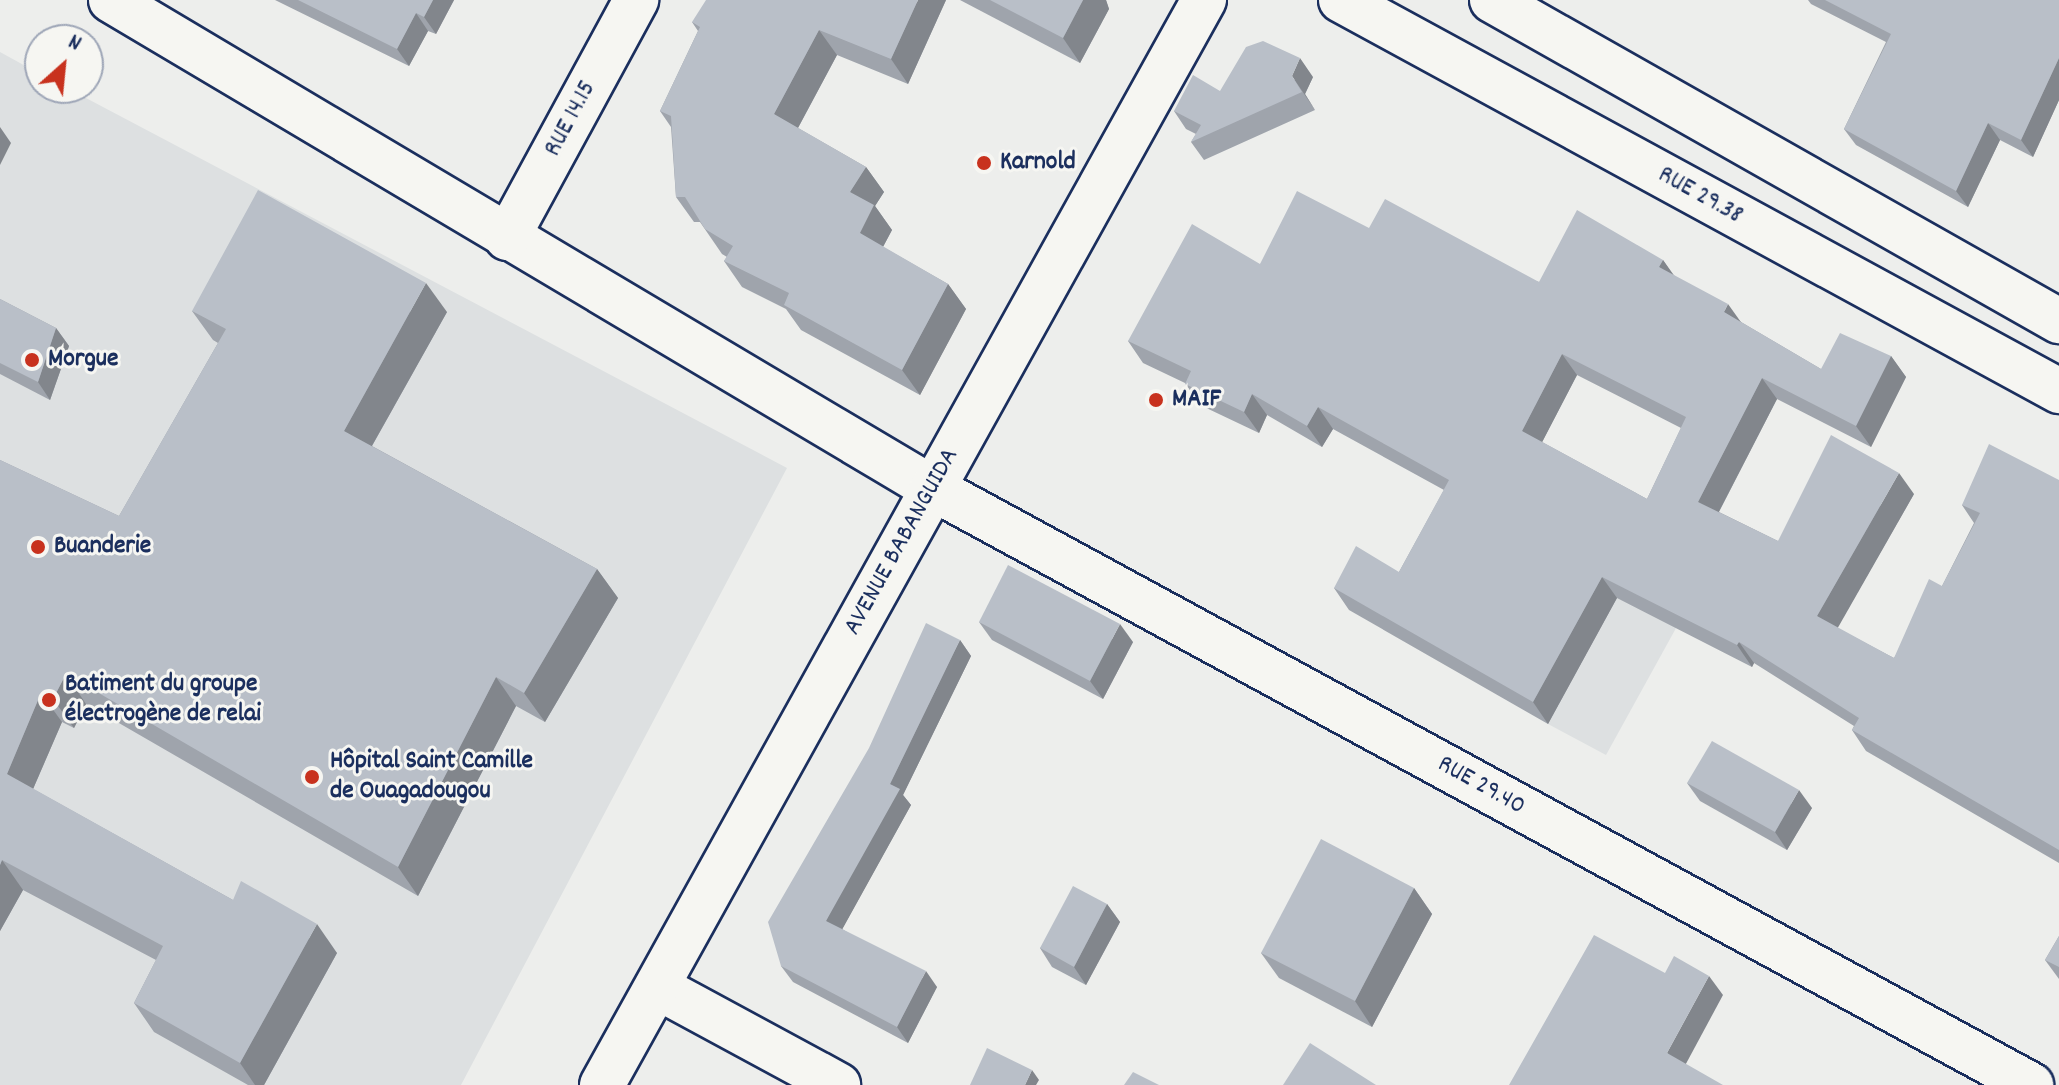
<!DOCTYPE html>
<html>
<head>
<meta charset="utf-8">
<style>
	body { margin:0 }
	#map { position:relative; width:2059px; height:1085px; overflow:hidden; background:#edeeec; font-family:Dekko,sans-serif }
	div>[style] { position:absolute }
	.built>* { inset:0; background:#dde0e1 }
	.roads { filter:drop-shadow(2px 0 #1b2f5e) drop-shadow(-2px 0 #1b2f5e) drop-shadow(0 2px #1b2f5e) drop-shadow(0 -2px #1b2f5e) }
	.minor>* { height:44px; margin:-22px; padding:0 22px; transform-origin:22px; border-radius:22px; background:#f6f6f2 }
	.tertiary>* { height:44px; margin:-22px; padding:0 22px; transform-origin:22px; border-radius:22px; background:#f6f6f2 }
	.secondary>* { height:44px; margin:-22px; padding:0 22px; transform-origin:22px; border-radius:22px; background:#f6f6f2 }
	.wall>* { inset:0; background:#9fa4ac }
	.shaded-wall>* { inset:0; background:#82868c }
	.building>* { inset:0; background:#b9bfc8 }
	.dots>* { width:22px; height:22px; translate:-50% -50%; box-sizing:border-box; border:4px solid #f6f6f2; border-radius:50% }
	span { translate:-50% -50%; white-space:nowrap; text-align:center; line-height:1.15; -webkit-text-stroke:6px #f6f6f2; paint-order:stroke }
	.street-label { font-size:26px; color:#1b2f5e }
	.poi-label { font-size:26px; color:#1b2f5e; font-weight:700 }
	.left { translate:0 -50%; text-align:left }
	.north { position:absolute; left:24px; top:24px; width:80px; height:80px; box-sizing:border-box; background:#f6f6f2; border:2px solid #9ea6b7; border-radius:50%; rotate:27deg; font-size:22px; font-weight:700; line-height:32px; text-align:center; color:#1b2f5e }
	.north::after { content:''; display:block; margin:auto; width:28px; height:36px; background:#c8321e; clip-path:polygon(50% 0,100% 100%,50% 72%,0 100%) }
</style>
</head>
<body>
<div id="map">
	<div class="built">
		<i style="clip-path:polygon(0 52px,40px 74px,40px 88px,67px 88px,787px 468px,461px 1085px,0 1085px)"></i>
		<i style="clip-path:polygon(1660px 520px,1718px 552px,1606px 755px,1548px 724px)"></i>
	</div>
	<div class="roads">
		<div class="minor">
			<i style="left:111px;top:0;width:955px;rotate:30.73deg"></i>
			<i style="left:932px;top:488px;width:1251px;rotate:28.51deg"></i>
			<i style="left:507px;top:238px;width:271px;rotate:-61.5deg"></i>
			<i style="left:657px;top:987px;width:206px;rotate:28.4deg"></i>
		</div>
		<div class="tertiary">
			<i style="left:602px;top:1085px;width:1241px;rotate:-60.98deg"></i>
		</div>
		<div class="secondary">
			<i style="left:1341px;top:0;width:818px;rotate:28.57deg"></i>
			<i style="left:1492px;top:0;width:652px;rotate:29.52deg"></i>
		</div>
	</div>
	<div class="wall">
		<i style="clip-path:polygon(275px 0,454px 0,436px 34px,428px 31px,409px 66px)"></i>
		<i style="clip-path:polygon(946px 0,908px 84px,837px 55px,798px 128px,866px 167px,884px 192px,875px 206px,892px 230px,883px 247px,948px 284px,966px 309px,920px 395px,801px 330px,786px 309px,742px 287px,724px 261px,727px 257px,722px 254px,700px 222px,694px 222px,676px 197px,671px 127px,660px 111px,698px 31px,692px 22px)"></i>
		<i style="clip-path:polygon(960px 0,1106px 0,1109px 9px,1080px 63px)"></i>
		<i style="clip-path:polygon(1808px 0,2059px 0,2059px 100px,2033px 157px,2000px 140px,1968px 207px,1856px 145px,1844px 129px,1886px 42px,1811px 4px)"></i>
		<i style="clip-path:polygon(1313px 77px,1305px 94px,1315px 110px,1204px 160px,1191px 142px,1196px 134px,1186px 129px,1174px 111px,1220px 91px)"></i>
		<i style="clip-path:polygon(evenodd,1369px 228px,1539px 282px,1663px 260px,1673px 275px,1741px 322px,1821px 369px,1891px 356px,1906px 377px,1871px 447px,1777px 399px,1719px 512px,1778px 541px,1914px 494px,1837px 628px,1894px 658px,1942px 586px,1974px 523px,1962px 505px,2059px 480px,2059px 863px,1866px 751px,1852px 730px,1854px 726px,1754px 663px,1752px 667px,1617px 598px,1548px 724px,1349px 610px,1334px 588px,1399px 572px,1444px 490px,1333px 429px,1322px 447px,1267px 415px,1259px 433px,1200px 405px,1185px 383px,1143px 363px,1128px 341px,1260px 264px,1369px 228px,1577px 375px,1681px 428px,1647px 499px,1542px 442px,1577px 375px)"></i>
		<i style="clip-path:polygon(0 299px,56px 328px,69px 346px,50px 400px,0 374px)"></i>
		<i style="clip-path:polygon(192px 311px,447px 312px,372px 446px,597px 569px,618px 598px,545px 722px,516px 706px,418px 896px,86px 704px,74px 728px,62px 722px,33px 789px,233px 900px,337px 953px,264px 1085px,248px 1085px,154px 1032px,134px 1003px,156px 960px,23px 890px,0 931px,0 460px,119px 516px,218px 343px,213px 340px)"></i>
		<i style="clip-path:polygon(979px 622px,1133px 642px,1103px 699px,992px 640px)"></i>
		<i style="clip-path:polygon(960px 640px,971px 656px,903px 795px,911px 805px,842px 929px,937px 987px,908px 1043px,793px 982px,781px 966px)"></i>
		<i style="clip-path:polygon(1687px 783px,1812px 808px,1787px 850px,1700px 801px)"></i>
		<i style="clip-path:polygon(1414px 888px,1432px 914px,1372px 1027px,1279px 978px,1261px 953px)"></i>
		<i style="clip-path:polygon(1107px 904px,1120px 922px,1086px 985px,1052px 967px,1040px 948px)"></i>
		<i style="clip-path:polygon(2059px 936px,2059px 979px,2045px 960px)"></i>
	</div>
	<div class="shaded-wall">
		<i style="clip-path:polygon(433px 0,454px 0,436px 34px,424px 17px)"></i>
		<i style="clip-path:polygon(918px 0,946px 0,908px 84px,891px 59px)"></i>
		<i style="clip-path:polygon(1083px 0,1106px 0,1109px 9px,1080px 63px,1063px 38px)"></i>
		<i style="clip-path:polygon(416px 13px,428px 31px,409px 66px,397px 49px)"></i>
		<i style="clip-path:polygon(819px 30px,837px 55px,792px 139px,774px 114px)"></i>
		<i style="clip-path:polygon(1300px 58px,1313px 77px,1305px 94px,1315px 110px,1292px 76px)"></i>
		<i style="clip-path:polygon(2059px 58px,2059px 100px,2033px 157px,2021px 140px)"></i>
		<i style="clip-path:polygon(1988px 123px,2000px 140px,1968px 207px,1956px 191px)"></i>
		<i style="clip-path:polygon(0 127px,11px 143px,0 165px)"></i>
		<i style="clip-path:polygon(866px 167px,884px 192px,875px 206px,892px 230px,877px 258px,860px 233px,850px 192px)"></i>
		<i style="clip-path:polygon(1663px 260px,1678px 281px,1659px 267px)"></i>
		<i style="clip-path:polygon(426px 283px,447px 312px,364px 460px,344px 431px)"></i>
		<i style="clip-path:polygon(948px 284px,966px 309px,920px 395px,902px 370px)"></i>
		<i style="clip-path:polygon(1728px 304px,1743px 325px,1724px 312px)"></i>
		<i style="clip-path:polygon(56px 328px,69px 346px,50px 400px,38px 382px)"></i>
		<i style="clip-path:polygon(1562px 354px,1577px 375px,1537px 452px,1522px 431px)"></i>
		<i style="clip-path:polygon(1891px 356px,1906px 377px,1871px 447px,1856px 426px)"></i>
		<i style="clip-path:polygon(1762px 378px,1777px 399px,1713px 523px,1698px 502px)"></i>
		<i style="clip-path:polygon(1252px 394px,1267px 415px,1259px 433px,1244px 412px)"></i>
		<i style="clip-path:polygon(1318px 407px,1333px 429px,1322px 447px,1307px 426px)"></i>
		<i style="clip-path:polygon(1899px 473px,1914px 494px,1832px 638px,1817px 616px)"></i>
		<i style="clip-path:polygon(597px 569px,618px 598px,545px 722px,524px 693px)"></i>
		<i style="clip-path:polygon(1602px 577px,1617px 598px,1548px 724px,1533px 702px)"></i>
		<i style="clip-path:polygon(1120px 624px,1133px 642px,1103px 699px,1090px 681px)"></i>
		<i style="clip-path:polygon(960px 640px,971px 656px,903px 795px,911px 805px,838px 937px,826px 921px,890px 784px)"></i>
		<i style="clip-path:polygon(1739px 642px,1754px 663px,1752px 667px,1737px 645px)"></i>
		<i style="clip-path:polygon(66px 674px,86px 704px,74px 728px,53px 699px)"></i>
		<i style="clip-path:polygon(496px 677px,516px 706px,418px 896px,398px 867px)"></i>
		<i style="clip-path:polygon(41px 693px,62px 722px,27px 803px,7px 774px)"></i>
		<i style="clip-path:polygon(1799px 790px,1812px 808px,1787px 850px,1775px 832px)"></i>
		<i style="clip-path:polygon(2px 860px,23px 890px,0 931px,0 865px)"></i>
		<i style="clip-path:polygon(1414px 888px,1432px 914px,1372px 1027px,1355px 1001px)"></i>
		<i style="clip-path:polygon(1107px 904px,1120px 922px,1086px 985px,1074px 967px)"></i>
		<i style="clip-path:polygon(317px 924px,337px 953px,264px 1085px,255px 1085px,240px 1063px)"></i>
		<i style="clip-path:polygon(926px 971px,937px 987px,908px 1043px,897px 1027px)"></i>
		<i style="clip-path:polygon(1709px 976px,1723px 995px,1681px 1073px,1667px 1053px)"></i>
		<i style="clip-path:polygon(1032px 1070px,1039px 1080px,1036px 1085px,1025px 1085px)"></i>
	</div>
	<div class="building">
		<i style="clip-path:polygon(298px 0,433px 0,424px 17px,416px 13px,397px 49px)"></i>
		<i style="clip-path:polygon(706px 0,918px 0,891px 59px,819px 30px,774px 114px,866px 167px,850px 192px,874px 205px,860px 233px,948px 284px,902px 370px,784px 305px,789px 293px,724px 261px,733px 246px,705px 229px,685px 197px,676px 197px,671px 116px,660px 111px,700px 27px,692px 22px)"></i>
		<i style="clip-path:polygon(990px 0,1083px 0,1063px 38px)"></i>
		<i style="clip-path:polygon(1825px 0,2059px 0,2059px 58px,2021px 140px,1988px 123px,1956px 191px,1844px 129px,1891px 34px)"></i>
		<i style="clip-path:polygon(1263px 41px,1300px 58px,1292px 76px,1302px 92px,1191px 142px,1201px 125px,1174px 111px,1193px 75px,1220px 91px,1246px 47px)"></i>
		<i style="clip-path:polygon(258px 190px,426px 283px,344px 431px,597px 569px,524px 693px,496px 677px,398px 867px,66px 674px,53px 699px,41px 693px,7px 774px,233px 900px,241px 881px,317px 924px,240px 1063px,134px 1003px,163px 946px,2px 860px,0 865px,0 460px,119px 516px,226px 329px,192px 311px)"></i>
		<i style="clip-path:polygon(evenodd,1297px 191px,1369px 228px,1385px 199px,1539px 282px,1577px 210px,1663px 260px,1659px 267px,1728px 304px,1724px 312px,1821px 369px,1840px 333px,1891px 356px,1856px 426px,1762px 378px,1698px 502px,1778px 541px,1831px 435px,1899px 473px,1817px 616px,1894px 658px,1929px 579px,1942px 586px,1980px 513px,1962px 505px,1989px 444px,2059px 480px,2059px 850px,1852px 730px,1859px 718px,1739px 642px,1737px 645px,1602px 577px,1533px 702px,1334px 588px,1356px 546px,1399px 572px,1449px 480px,1318px 407px,1307px 426px,1252px 394px,1244px 412px,1185px 384px,1191px 371px,1128px 341px,1192px 224px,1260px 264px,1297px 191px,1562px 354px,1686px 417px,1647px 499px,1522px 431px,1562px 354px)"></i>
		<i style="clip-path:polygon(0 299px,56px 328px,38px 382px,0 363px)"></i>
		<i style="clip-path:polygon(1008px 565px,1120px 624px,1090px 681px,979px 622px)"></i>
		<i style="clip-path:polygon(926px 623px,960px 640px,890px 784px,900px 789px,826px 921px,926px 971px,897px 1027px,781px 966px,768px 922px,869px 748px)"></i>
		<i style="clip-path:polygon(1712px 741px,1799px 790px,1775px 832px,1687px 783px)"></i>
		<i style="clip-path:polygon(1321px 839px,1414px 888px,1355px 1001px,1261px 953px)"></i>
		<i style="clip-path:polygon(1073px 886px,1107px 904px,1074px 967px,1040px 948px)"></i>
		<i style="clip-path:polygon(1594px 935px,1665px 973px,1674px 956px,1709px 976px,1667px 1053px,1723px 1085px,1509px 1085px)"></i>
		<i style="clip-path:polygon(2059px 936px,2059px 967px,2045px 960px)"></i>
		<i style="clip-path:polygon(1310px 1043px,1376px 1085px,1283px 1085px)"></i>
		<i style="clip-path:polygon(987px 1048px,1032px 1070px,1025px 1085px,970px 1085px)"></i>
		<i style="clip-path:polygon(1133px 1072px,1159px 1085px,1124px 1085px)"></i>
	</div>
	<div class="dots">
		<i style="left:984px;top:163px;background:#c8321e"></i>
		<i style="left:32px;top:360px;background:#c8321e"></i>
		<i style="left:1156px;top:400px;background:#c8321e"></i>
		<i style="left:38px;top:547px;background:#c8321e"></i>
		<i style="left:49px;top:700px;background:#c8321e"></i>
		<i style="left:312px;top:777px;background:#c8321e"></i>
	</div>
	<div class="street-label">
		<span style="left:571px;top:119px;rotate:-62deg">RUE 14.15</span>
		<span style="left:1700px;top:196px;rotate:29deg">RUE 29.38</span>
		<span style="left:902px;top:542px;rotate:-61deg">AVENUE BABANGUIDA</span>
		<span style="left:1481px;top:786px;rotate:29deg">RUE 29.40</span>
	</div>
	<div class="poi-label">
		<span class="left" style="left:1000px;top:163px">Karnold</span>
		<span class="left" style="left:48px;top:360px">Morgue</span>
		<span class="left" style="left:1172px;top:400px">MAIF</span>
		<span class="left" style="left:54px;top:547px">Buanderie</span>
		<span class="left" style="left:65px;top:700px">Batiment du groupe<br>électrogène de relai</span>
		<span class="left" style="left:330px;top:777px">Hôpital Saint Camille<br>de Ouagadougou</span>
	</div>
	<div class="north">N</div>
</div>
</body>
</html>
